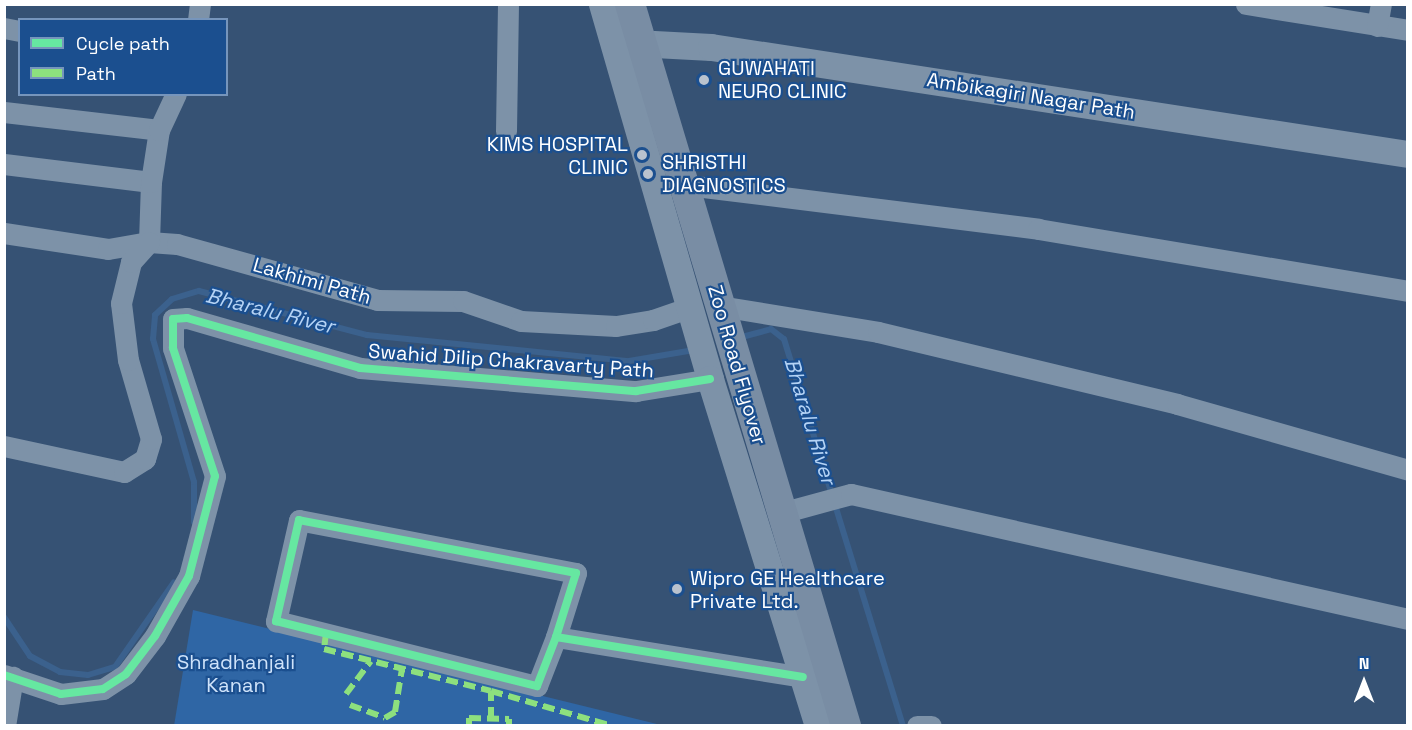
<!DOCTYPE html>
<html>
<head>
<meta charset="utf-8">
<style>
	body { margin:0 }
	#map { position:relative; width:1412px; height:730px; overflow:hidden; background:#365274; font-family:"Space Grotesk",sans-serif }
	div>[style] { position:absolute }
	.green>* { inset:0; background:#2f66a5 }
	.stream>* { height:6px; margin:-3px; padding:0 3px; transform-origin:3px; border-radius:3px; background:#3b618d }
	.minor>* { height:21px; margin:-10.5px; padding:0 10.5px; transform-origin:10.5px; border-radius:10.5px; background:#7d92a8 }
	.tertiary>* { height:27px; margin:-13.5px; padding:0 13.5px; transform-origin:13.5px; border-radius:13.5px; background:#7d92a8 }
	.secondary>* { height:30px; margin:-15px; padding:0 15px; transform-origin:15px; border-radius:15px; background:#798da4 }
	.quiet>* { height:6px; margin-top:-3px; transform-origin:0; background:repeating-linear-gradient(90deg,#8de07e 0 12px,transparent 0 18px) }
	.cycleway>* { height:8px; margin:-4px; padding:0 4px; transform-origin:4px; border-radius:4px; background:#66e7a1 }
	.dots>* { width:16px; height:16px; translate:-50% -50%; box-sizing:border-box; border:3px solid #1b4f8f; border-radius:50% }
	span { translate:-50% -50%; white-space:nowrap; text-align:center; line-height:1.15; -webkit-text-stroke:4.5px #1b4f8f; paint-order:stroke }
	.poi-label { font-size:20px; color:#fff }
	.left { translate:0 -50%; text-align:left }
	.right { translate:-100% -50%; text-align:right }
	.street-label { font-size:20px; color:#fff }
	.park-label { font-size:20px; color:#cfe3fa }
	.water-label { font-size:21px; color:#b5d3f5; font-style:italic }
	.frame { position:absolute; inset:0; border:6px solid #fff; pointer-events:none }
	.legend { position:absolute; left:18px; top:18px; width:210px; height:78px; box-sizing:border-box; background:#1b4f8f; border:2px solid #7695bc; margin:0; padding:8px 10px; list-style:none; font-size:18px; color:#fff }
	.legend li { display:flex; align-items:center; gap:12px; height:30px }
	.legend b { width:30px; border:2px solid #7695bc }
	.north { position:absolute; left:1334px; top:652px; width:60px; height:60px; -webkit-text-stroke:4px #1b4f8f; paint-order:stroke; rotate:0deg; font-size:16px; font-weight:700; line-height:24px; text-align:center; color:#fff }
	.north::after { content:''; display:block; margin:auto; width:21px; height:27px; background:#fff; clip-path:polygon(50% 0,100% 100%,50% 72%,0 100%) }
</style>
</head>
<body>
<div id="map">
	<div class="green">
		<i style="clip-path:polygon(193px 610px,661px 725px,174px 726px)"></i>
	</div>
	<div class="stream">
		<i style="left:738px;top:338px;width:34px;rotate:-15deg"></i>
		<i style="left:771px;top:329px;width:16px;rotate:38deg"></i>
		<i style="left:784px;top:339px;width:405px;rotate:72.9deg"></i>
		<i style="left:194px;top:522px;width:40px;rotate:-90deg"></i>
		<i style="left:194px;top:482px;width:149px;rotate:-106deg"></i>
		<i style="left:153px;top:339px;width:24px;rotate:-85deg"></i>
		<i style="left:155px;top:315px;width:23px;rotate:-43deg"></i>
		<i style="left:172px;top:299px;width:28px;rotate:-17deg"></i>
		<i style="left:199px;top:291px;width:174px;rotate:14.7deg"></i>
		<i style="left:367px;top:335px;width:263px;rotate:5.7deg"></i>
		<i style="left:629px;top:361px;width:66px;rotate:-9.6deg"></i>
		<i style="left:4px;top:617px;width:47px;rotate:56.3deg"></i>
		<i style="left:30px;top:656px;width:34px;rotate:28deg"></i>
		<i style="left:60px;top:672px;width:28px;rotate:6deg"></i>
		<i style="left:88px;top:675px;width:28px;rotate:-17deg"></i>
		<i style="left:115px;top:667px;width:103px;rotate:-55.2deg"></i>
	</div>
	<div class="minor">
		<i style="left:1246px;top:4px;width:164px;rotate:9.1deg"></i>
		<i style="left:198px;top:20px;width:16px;rotate:-83deg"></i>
		<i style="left:1377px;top:26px;width:22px;rotate:-80deg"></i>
		<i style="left:4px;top:28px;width:16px;rotate:11deg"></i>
		<i style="left:4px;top:112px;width:156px;rotate:6.6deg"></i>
		<i style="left:506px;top:131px;width:127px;rotate:-89.1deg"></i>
		<i style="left:4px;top:164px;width:148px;rotate:7deg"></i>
		<i style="left:695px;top:186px;width:346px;rotate:7.1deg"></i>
		<i style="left:1038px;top:229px;width:375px;rotate:9.5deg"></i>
		<i style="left:4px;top:233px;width:105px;rotate:8.7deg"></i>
		<i style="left:108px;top:249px;width:42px;rotate:-9.7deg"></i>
		<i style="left:149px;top:242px;width:28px;rotate:4deg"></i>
		<i style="left:177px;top:244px;width:208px;rotate:15.6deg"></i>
		<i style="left:377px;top:300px;width:86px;rotate:0.7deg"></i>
		<i style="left:463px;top:301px;width:61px;rotate:19deg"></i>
		<i style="left:521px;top:321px;width:95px;rotate:3deg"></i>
		<i style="left:616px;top:326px;width:37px;rotate:-9deg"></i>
		<i style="left:653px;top:320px;width:39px;rotate:-19deg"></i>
		<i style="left:149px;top:242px;width:60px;rotate:-88.1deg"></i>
		<i style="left:151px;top:182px;width:53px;rotate:-81.3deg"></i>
		<i style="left:159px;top:130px;width:40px;rotate:-65deg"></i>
		<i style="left:732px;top:308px;width:148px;rotate:9.3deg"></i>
		<i style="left:878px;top:332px;width:308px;rotate:13.5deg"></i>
		<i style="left:1177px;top:404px;width:240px;rotate:15.9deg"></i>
		<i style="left:4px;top:446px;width:123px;rotate:12.2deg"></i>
		<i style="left:124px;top:472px;width:25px;rotate:-32deg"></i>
		<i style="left:145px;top:459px;width:21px;rotate:-73deg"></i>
		<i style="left:151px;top:439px;width:82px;rotate:-106.2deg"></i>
		<i style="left:128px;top:360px;width:57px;rotate:-97deg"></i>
		<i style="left:121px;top:303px;width:42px;rotate:-76.3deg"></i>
		<i style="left:131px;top:262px;width:27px;rotate:-48deg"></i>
		<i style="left:792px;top:510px;width:61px;rotate:-15.2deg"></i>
		<i style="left:851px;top:494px;width:571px;rotate:12.65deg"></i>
		<i style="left:556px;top:637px;width:67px;rotate:-72.6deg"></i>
		<i style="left:576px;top:573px;width:282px;rotate:-169.2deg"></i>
		<i style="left:299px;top:520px;width:104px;rotate:102.8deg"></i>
		<i style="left:276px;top:621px;width:269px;rotate:14deg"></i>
		<i style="left:537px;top:686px;width:53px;rotate:-68.8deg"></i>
		<i style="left:556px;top:637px;width:250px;rotate:9.2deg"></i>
		<i style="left:4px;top:675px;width:60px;rotate:18.4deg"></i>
		<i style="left:61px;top:694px;width:42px;rotate:-6.8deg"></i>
		<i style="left:103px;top:689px;width:27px;rotate:-33deg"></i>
		<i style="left:126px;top:674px;width:48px;rotate:-52.7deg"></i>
		<i style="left:155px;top:636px;width:69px;rotate:-60.5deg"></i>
		<i style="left:189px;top:576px;width:103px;rotate:-75.4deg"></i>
		<i style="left:215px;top:476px;width:135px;rotate:-108.2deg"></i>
		<i style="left:173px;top:348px;width:29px;rotate:-90deg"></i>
		<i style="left:173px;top:319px;width:14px;rotate:-4deg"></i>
		<i style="left:187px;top:318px;width:180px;rotate:16.1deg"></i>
		<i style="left:360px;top:368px;width:277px;rotate:4.8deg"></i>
		<i style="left:636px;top:391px;width:75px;rotate:-9.2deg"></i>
		<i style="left:5px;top:726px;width:50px;rotate:-80.7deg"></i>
		<i style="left:917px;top:726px;width:14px"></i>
	</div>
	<div class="tertiary">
		<i style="left:602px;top:4px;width:390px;rotate:73.9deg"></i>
		<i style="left:710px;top:379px;width:363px;rotate:72.7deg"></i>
		<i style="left:654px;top:44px;width:57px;rotate:3deg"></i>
		<i style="left:711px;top:47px;width:705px;rotate:8.73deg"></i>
	</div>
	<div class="secondary">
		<i style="left:630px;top:4px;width:754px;rotate:73.34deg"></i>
	</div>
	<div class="quiet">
		<i style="left:326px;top:633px;width:16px;rotate:97deg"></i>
		<i style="left:324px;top:649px;width:172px;rotate:14.1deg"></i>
		<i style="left:346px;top:694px;width:41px;rotate:-52.9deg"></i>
		<i style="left:350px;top:705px;width:37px;rotate:20deg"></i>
		<i style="left:385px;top:718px;width:12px;rotate:-31deg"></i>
		<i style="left:395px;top:712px;width:44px;rotate:-80.8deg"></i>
		<i style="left:491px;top:719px;width:28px;rotate:-90deg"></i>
		<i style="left:491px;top:691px;width:126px;rotate:16.1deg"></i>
		<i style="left:469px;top:726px;width:8px;rotate:-90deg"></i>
		<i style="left:469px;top:718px;width:40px;rotate:1.4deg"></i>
		<i style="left:509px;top:719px;width:7px;rotate:90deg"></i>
	</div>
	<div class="cycleway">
		<i style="left:556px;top:637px;width:67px;rotate:-72.6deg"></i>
		<i style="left:576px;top:573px;width:282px;rotate:-169.2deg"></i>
		<i style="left:299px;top:520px;width:104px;rotate:102.8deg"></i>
		<i style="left:276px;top:621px;width:269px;rotate:14deg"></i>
		<i style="left:537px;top:686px;width:53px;rotate:-68.8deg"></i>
		<i style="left:556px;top:637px;width:250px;rotate:9.2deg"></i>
		<i style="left:4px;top:675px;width:60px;rotate:18.4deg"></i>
		<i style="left:61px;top:694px;width:42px;rotate:-6.8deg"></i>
		<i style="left:103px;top:689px;width:27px;rotate:-33deg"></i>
		<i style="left:126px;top:674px;width:48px;rotate:-52.7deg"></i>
		<i style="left:155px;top:636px;width:69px;rotate:-60.5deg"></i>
		<i style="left:189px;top:576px;width:103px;rotate:-75.4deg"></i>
		<i style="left:215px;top:476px;width:135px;rotate:-108.2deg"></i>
		<i style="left:173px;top:348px;width:29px;rotate:-90deg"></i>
		<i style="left:173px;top:319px;width:14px;rotate:-4deg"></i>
		<i style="left:187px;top:318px;width:180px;rotate:16.1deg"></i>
		<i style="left:360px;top:368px;width:277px;rotate:4.8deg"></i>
		<i style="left:636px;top:391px;width:75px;rotate:-9.2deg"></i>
	</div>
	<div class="dots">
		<i style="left:704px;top:80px;background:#b9c2ce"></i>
		<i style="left:642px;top:155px;background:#b9c2ce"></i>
		<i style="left:648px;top:174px;background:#b9c2ce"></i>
		<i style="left:677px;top:589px;background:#b9c2ce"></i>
	</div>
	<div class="poi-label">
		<span class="left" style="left:718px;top:80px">GUWAHATI<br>NEURO CLINIC</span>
		<span class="right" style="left:628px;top:156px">KIMS HOSPITAL<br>CLINIC</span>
		<span class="left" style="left:662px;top:174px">SHRISTHI<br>DIAGNOSTICS</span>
		<span class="left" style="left:690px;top:590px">Wipro GE Healthcare<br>Private Ltd.</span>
	</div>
	<div class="street-label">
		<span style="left:1031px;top:96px;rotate:9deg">Ambikagiri Nagar Path</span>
		<span style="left:312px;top:281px;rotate:16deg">Lakhimi Path</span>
		<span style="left:511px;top:361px;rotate:4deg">Swahid Dilip Chakravarty Path</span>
		<span style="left:737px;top:365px;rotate:74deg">Zoo Road Flyover</span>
	</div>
	<div class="park-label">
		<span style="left:236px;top:674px">Shradhanjali<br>Kanan</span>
	</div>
	<div class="water-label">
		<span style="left:270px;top:311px;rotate:14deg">Bharalu River</span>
		<span style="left:810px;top:421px;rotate:73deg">Bharalu River</span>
	</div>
	<div class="frame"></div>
	<ul class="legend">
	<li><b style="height:8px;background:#66e7a1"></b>Cycle path</li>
	<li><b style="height:8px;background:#8de07e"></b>Path</li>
	</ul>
	<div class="north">N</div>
</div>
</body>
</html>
